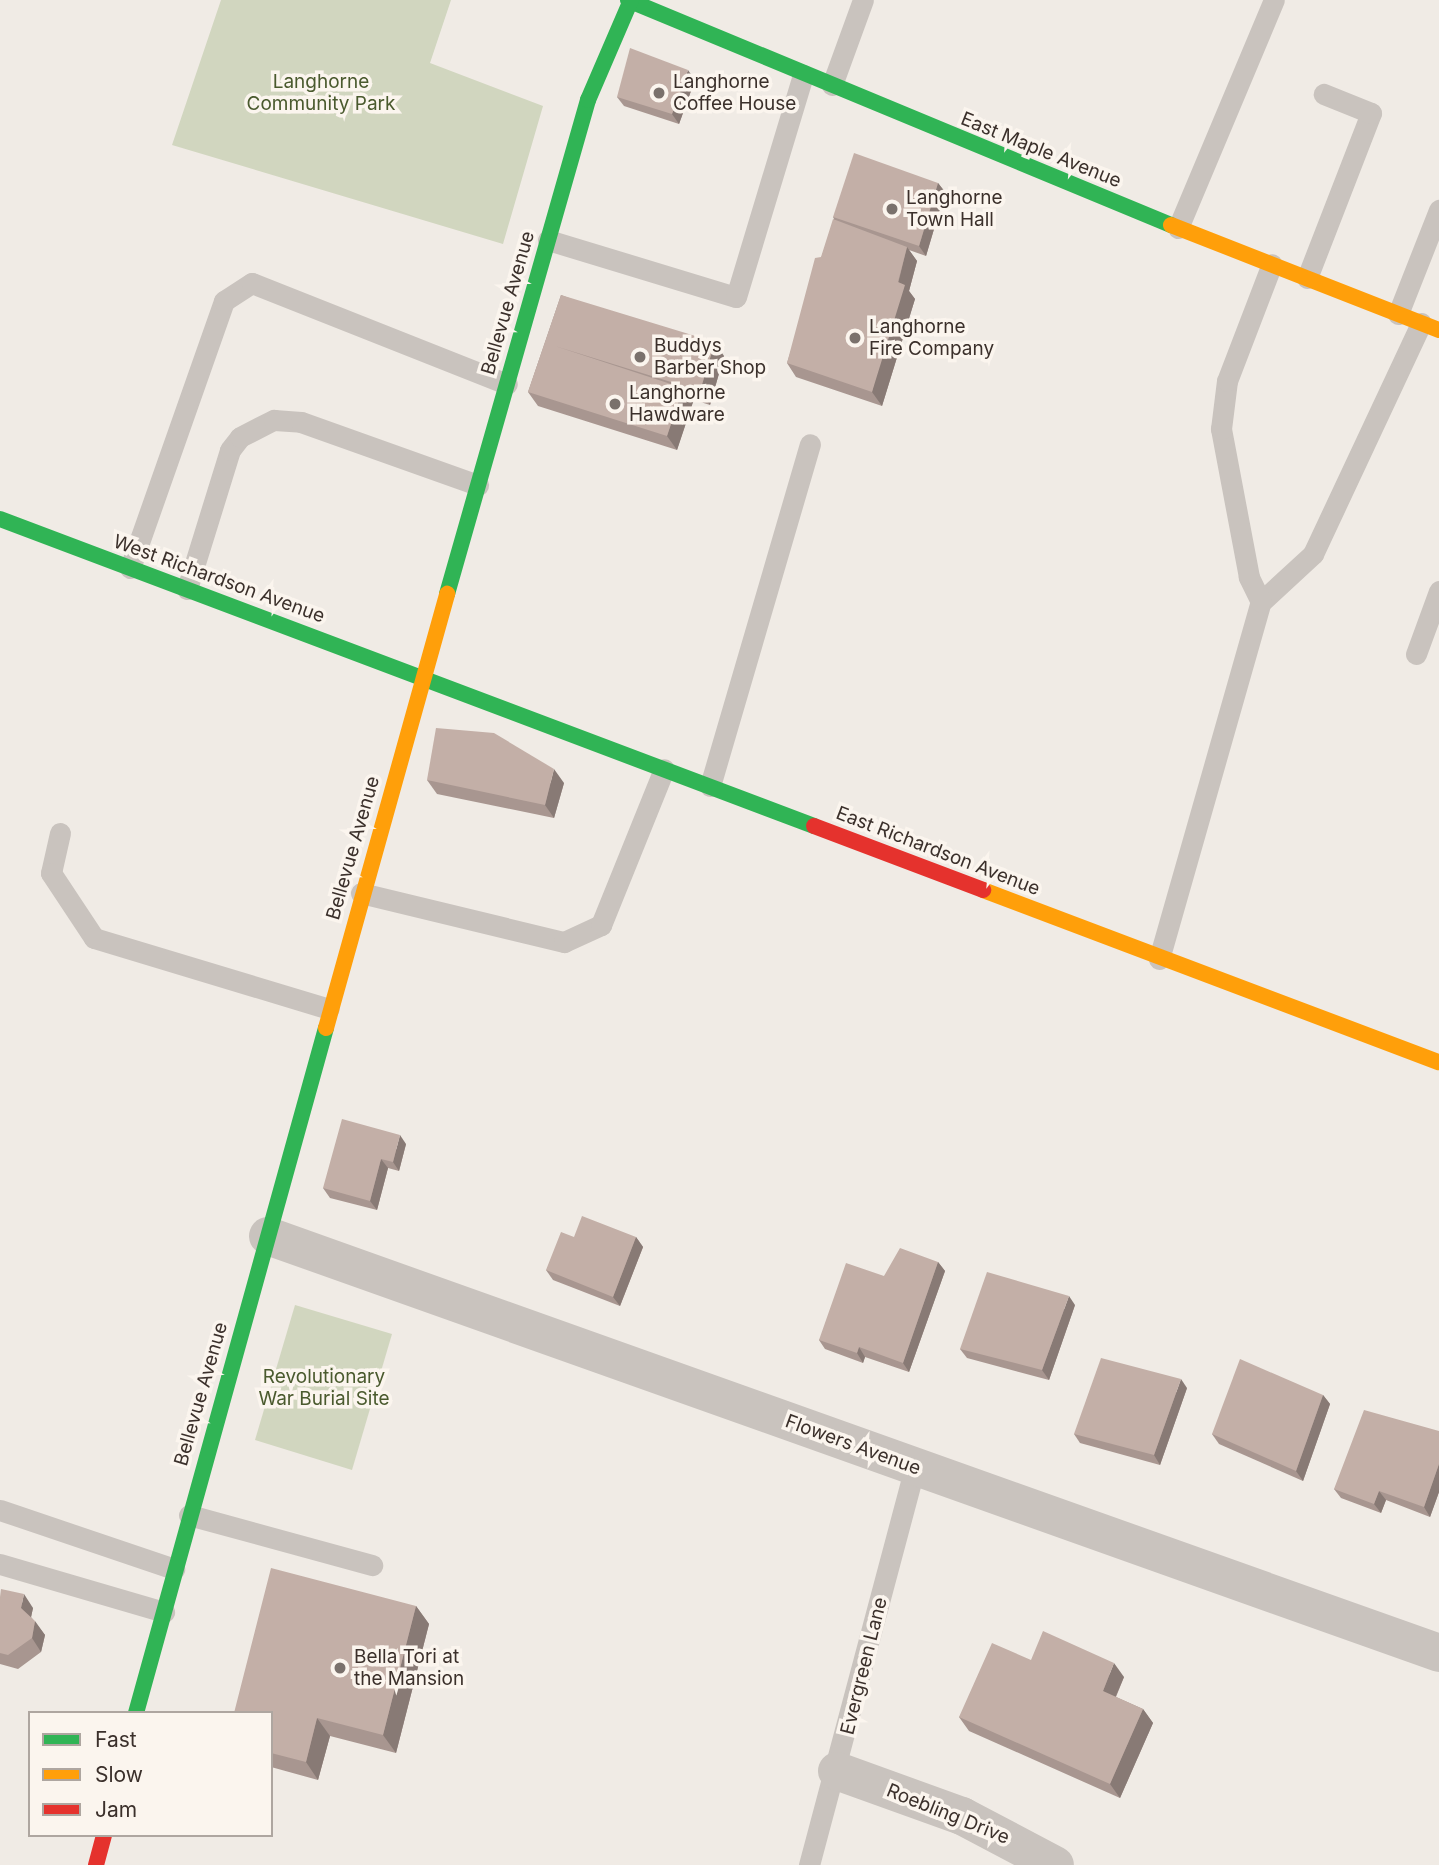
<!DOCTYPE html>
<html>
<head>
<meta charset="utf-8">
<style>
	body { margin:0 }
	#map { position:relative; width:1439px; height:1865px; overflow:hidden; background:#f0ebe5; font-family:Inter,sans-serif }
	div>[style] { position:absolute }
	.green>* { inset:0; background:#d1d6bf }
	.lane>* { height:21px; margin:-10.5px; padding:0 10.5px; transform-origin:10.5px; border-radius:10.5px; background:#c9c3be }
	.street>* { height:38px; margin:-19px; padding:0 19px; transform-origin:19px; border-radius:19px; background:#c9c3be }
	.fast>* { height:16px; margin:-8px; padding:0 8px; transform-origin:8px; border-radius:8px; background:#30b455 }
	.slow>* { height:16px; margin:-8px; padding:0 8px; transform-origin:8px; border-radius:8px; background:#ff9f0a }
	.jam>* { height:16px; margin:-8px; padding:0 8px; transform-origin:8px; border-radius:8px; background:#e5322d }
	.wall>* { inset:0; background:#a89690 }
	.shaded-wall>* { inset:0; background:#887a75 }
	.building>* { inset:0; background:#c3afa7 }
	.dots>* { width:19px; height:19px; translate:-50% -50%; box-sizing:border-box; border:4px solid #fbf5ee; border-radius:50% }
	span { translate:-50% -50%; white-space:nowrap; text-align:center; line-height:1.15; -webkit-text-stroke:7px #fbf5ee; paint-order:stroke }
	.park-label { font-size:19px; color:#4a5a2e }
	.poi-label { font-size:19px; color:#3b302b }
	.left { translate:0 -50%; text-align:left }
	.street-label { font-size:19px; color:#3b302b }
	.legend { position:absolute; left:28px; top:1711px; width:245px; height:126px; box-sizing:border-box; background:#fbf5ee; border:2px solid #aea6a0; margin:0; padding:9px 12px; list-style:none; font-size:21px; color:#3b302b }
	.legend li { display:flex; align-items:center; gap:14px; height:35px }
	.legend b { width:35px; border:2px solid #aea6a0 }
</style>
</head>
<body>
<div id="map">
	<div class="green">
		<i style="clip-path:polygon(221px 0,451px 0,430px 63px,543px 106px,503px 244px,172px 145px)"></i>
		<i style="clip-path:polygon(295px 1305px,392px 1334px,352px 1470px,255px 1440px)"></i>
	</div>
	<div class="lane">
		<i style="left:832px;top:85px;width:90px;rotate:-70deg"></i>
		<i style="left:1178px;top:228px;width:247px;rotate:-67.2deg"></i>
		<i style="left:548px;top:240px;width:196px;rotate:16.9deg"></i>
		<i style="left:736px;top:297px;width:232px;rotate:-73.2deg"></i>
		<i style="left:1307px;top:278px;width:177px;rotate:-68.8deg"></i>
		<i style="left:1371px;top:113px;width:51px;rotate:-158deg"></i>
		<i style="left:1398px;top:314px;width:112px;rotate:-68.5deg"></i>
		<i style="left:130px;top:568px;width:283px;rotate:-70.6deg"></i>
		<i style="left:224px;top:301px;width:33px;rotate:-33deg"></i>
		<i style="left:252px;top:283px;width:274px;rotate:21.6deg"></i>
		<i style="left:187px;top:589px;width:145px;rotate:-72.8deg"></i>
		<i style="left:230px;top:450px;width:16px;rotate:-52deg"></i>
		<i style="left:240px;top:437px;width:38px;rotate:-27deg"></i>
		<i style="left:274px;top:420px;width:27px;rotate:4deg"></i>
		<i style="left:301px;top:422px;width:188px;rotate:19.6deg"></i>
		<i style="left:1261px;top:602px;width:71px;rotate:-42.7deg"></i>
		<i style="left:1313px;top:554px;width:255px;rotate:-64.9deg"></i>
		<i style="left:1416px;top:654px;width:67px;rotate:-69.9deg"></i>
		<i style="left:710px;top:786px;width:356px;rotate:-73.7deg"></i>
		<i style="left:60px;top:833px;width:41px;rotate:102.7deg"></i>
		<i style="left:51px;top:873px;width:78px;rotate:56.5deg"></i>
		<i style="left:94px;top:938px;width:245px;rotate:16.8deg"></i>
		<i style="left:361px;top:893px;width:209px;rotate:13.6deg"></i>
		<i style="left:564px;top:942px;width:41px;rotate:-24.7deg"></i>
		<i style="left:601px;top:925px;width:168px;rotate:-68deg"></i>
		<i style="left:1159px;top:959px;width:371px;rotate:-74.1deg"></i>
		<i style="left:1261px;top:602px;width:28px;rotate:-116deg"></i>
		<i style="left:1249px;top:577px;width:151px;rotate:-100.7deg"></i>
		<i style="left:1221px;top:429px;width:48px;rotate:-82.9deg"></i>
		<i style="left:1227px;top:381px;width:125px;rotate:-69deg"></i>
		<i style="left:0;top:1510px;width:184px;rotate:18.7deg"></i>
		<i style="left:189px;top:1515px;width:190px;rotate:15.3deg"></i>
		<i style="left:0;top:1564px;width:171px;rotate:16.3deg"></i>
		<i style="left:809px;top:1865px;width:412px;rotate:-75.1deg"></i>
	</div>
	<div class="street">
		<i style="left:268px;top:1236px;width:1243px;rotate:19.6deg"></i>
		<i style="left:837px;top:1771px;width:133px;rotate:19.8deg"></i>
		<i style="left:962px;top:1816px;width:105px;rotate:27.8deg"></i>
	</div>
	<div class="fast">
		<i style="left:628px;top:0;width:588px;rotate:22.51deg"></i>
		<i style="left:0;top:519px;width:870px;rotate:20.66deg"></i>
		<i style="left:447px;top:594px;width:514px;rotate:-74.07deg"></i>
		<i style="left:588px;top:100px;width:109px;rotate:-66.7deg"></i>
		<i style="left:136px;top:1713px;width:711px;rotate:-74.5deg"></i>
	</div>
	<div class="slow">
		<i style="left:1171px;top:225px;width:288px;rotate:21.4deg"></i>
		<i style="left:983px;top:890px;width:487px;rotate:20.7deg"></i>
		<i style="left:326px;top:1028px;width:451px;rotate:-74.4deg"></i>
	</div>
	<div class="jam">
		<i style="left:814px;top:826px;width:181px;rotate:20.7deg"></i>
		<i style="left:96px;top:1865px;width:31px;rotate:-75deg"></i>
	</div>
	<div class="wall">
		<i style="clip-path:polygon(695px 80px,679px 124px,624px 106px,617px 97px)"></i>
		<i style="clip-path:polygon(938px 183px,945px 192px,926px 256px,909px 250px,917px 261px,909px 291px,915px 299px,882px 406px,796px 377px,787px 363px,834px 219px,833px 217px)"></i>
		<i style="clip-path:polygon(561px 295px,724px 356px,710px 405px,691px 399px,693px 402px,677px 450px,538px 406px,528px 392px)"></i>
		<i style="clip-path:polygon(427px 780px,564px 783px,554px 818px,437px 794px)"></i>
		<i style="clip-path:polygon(406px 1144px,399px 1171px,388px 1168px,377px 1210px,330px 1198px,323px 1188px)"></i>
		<i style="clip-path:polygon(636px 1237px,643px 1247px,620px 1306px,553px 1280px,546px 1270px)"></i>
		<i style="clip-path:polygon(938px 1262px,945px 1271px,909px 1372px,865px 1357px,863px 1363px,825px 1349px,819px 1340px,884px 1276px)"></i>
		<i style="clip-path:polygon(1075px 1305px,1049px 1380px,967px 1358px,960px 1349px)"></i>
		<i style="clip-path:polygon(1187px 1388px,1160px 1465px,1080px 1443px,1074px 1434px)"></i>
		<i style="clip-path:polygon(1323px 1395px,1330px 1404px,1303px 1481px,1219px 1444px,1212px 1434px)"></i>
		<i style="clip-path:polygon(1439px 1431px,1439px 1492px,1430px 1517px,1386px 1500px,1381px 1513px,1341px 1498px,1334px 1489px)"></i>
		<i style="clip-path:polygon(0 1597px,33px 1608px,31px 1617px,45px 1635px,41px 1652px,18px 1669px,0 1664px)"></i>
		<i style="clip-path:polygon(416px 1606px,429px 1624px,396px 1753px,330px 1736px,318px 1780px,271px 1767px,271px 1713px)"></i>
		<i style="clip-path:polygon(1031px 1660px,1124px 1677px,1116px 1697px,1143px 1709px,1153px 1723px,1120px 1798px,969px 1731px,959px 1717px)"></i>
	</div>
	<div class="shaded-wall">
		<i style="clip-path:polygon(688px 70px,695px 80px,679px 124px,672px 114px)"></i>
		<i style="clip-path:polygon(938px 183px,945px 192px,926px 256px,919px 246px)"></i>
		<i style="clip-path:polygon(907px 247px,917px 261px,909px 291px,915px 299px,882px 406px,872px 392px)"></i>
		<i style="clip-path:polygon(715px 342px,724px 356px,710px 405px,700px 391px)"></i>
		<i style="clip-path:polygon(683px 388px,693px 402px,677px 450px,667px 436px)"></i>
		<i style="clip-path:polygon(554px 769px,564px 783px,554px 818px,545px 805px)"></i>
		<i style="clip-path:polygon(400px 1135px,406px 1144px,399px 1171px,393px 1162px)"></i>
		<i style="clip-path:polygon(381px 1159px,388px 1168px,377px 1210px,370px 1201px)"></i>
		<i style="clip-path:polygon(636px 1237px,643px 1247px,620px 1306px,613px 1297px)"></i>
		<i style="clip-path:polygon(938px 1262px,945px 1271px,909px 1372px,903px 1363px)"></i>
		<i style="clip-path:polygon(1069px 1296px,1075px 1305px,1049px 1380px,1042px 1370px)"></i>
		<i style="clip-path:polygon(859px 1347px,865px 1357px,863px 1363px,857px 1353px)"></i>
		<i style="clip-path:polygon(1181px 1379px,1187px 1388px,1160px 1465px,1154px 1455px)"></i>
		<i style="clip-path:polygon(1323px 1395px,1330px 1404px,1303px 1481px,1296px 1471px)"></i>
		<i style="clip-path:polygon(1439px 1464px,1439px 1492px,1430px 1517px,1424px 1507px)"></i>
		<i style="clip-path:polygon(1379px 1491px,1386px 1500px,1381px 1513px,1374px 1504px)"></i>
		<i style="clip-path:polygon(24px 1594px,33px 1608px,30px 1622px,21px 1608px)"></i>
		<i style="clip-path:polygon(416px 1606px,429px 1624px,396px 1753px,383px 1735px)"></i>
		<i style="clip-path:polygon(35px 1621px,45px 1635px,41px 1652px,32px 1638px)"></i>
		<i style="clip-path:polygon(1114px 1663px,1124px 1677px,1112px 1705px,1103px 1691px)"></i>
		<i style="clip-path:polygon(1143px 1709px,1153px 1723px,1120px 1798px,1110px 1784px)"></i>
		<i style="clip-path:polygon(317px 1718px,330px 1736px,318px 1780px,306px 1762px)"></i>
	</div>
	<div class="building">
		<i style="clip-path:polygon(630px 48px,688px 70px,672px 114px,617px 97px)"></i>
		<i style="clip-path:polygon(854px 153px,938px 183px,919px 246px,833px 217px)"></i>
		<i style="clip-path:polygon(833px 219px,907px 247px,898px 282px,905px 285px,872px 392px,787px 363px,815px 258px,821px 257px)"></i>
		<i style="clip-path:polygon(561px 295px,715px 342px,700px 391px,555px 346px,683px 388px,667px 436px,528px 392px)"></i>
		<i style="clip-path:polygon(436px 728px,494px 733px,554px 769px,545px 805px,427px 780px)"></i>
		<i style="clip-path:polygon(342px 1119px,400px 1135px,393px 1162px,381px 1159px,370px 1201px,323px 1188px)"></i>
		<i style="clip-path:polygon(582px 1216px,636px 1237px,613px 1297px,546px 1270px,561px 1232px,574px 1237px)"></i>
		<i style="clip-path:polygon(900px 1248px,938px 1262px,903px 1363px,859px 1347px,857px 1353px,819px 1340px,846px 1263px,884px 1276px)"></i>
		<i style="clip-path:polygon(987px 1272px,1069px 1296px,1042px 1370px,960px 1349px)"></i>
		<i style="clip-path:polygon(1101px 1358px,1181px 1379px,1154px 1455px,1074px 1434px)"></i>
		<i style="clip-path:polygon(1240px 1359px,1323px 1395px,1296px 1471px,1212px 1434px)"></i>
		<i style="clip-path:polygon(1364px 1410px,1439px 1431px,1439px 1464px,1424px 1507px,1379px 1491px,1374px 1504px,1334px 1489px)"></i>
		<i style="clip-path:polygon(271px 1568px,416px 1606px,383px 1735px,317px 1718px,306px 1762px,271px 1753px,271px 1713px,234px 1713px)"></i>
		<i style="clip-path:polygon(1px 1589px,24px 1594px,21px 1608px,35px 1621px,32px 1638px,8px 1655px,0 1653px,0 1597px)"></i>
		<i style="clip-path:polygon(1043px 1631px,1114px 1663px,1103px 1691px,1143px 1709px,1110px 1784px,959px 1717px,992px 1643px,1031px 1660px)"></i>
	</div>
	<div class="dots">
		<i style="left:659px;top:93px;background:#7a716c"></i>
		<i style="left:892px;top:209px;background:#7a716c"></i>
		<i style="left:855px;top:338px;background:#7a716c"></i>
		<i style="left:640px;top:357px;background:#7a716c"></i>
		<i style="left:615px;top:404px;background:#7a716c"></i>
		<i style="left:340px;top:1668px;background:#7a716c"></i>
	</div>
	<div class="park-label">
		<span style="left:321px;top:93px">Langhorne<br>Community Park</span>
		<span style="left:324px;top:1388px">Revolutionary<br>War Burial Site</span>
	</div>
	<div class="poi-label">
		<span class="left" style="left:673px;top:93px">Langhorne<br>Coffee House</span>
		<span class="left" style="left:906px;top:209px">Langhorne<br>Town Hall</span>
		<span class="left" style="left:869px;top:338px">Langhorne<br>Fire Company</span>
		<span class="left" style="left:654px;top:357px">Buddys<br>Barber Shop</span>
		<span class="left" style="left:629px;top:404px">Langhorne<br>Hawdware</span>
		<span class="left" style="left:354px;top:1668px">Bella Tori at<br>the Mansion</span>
	</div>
	<div class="street-label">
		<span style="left:1041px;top:150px;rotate:22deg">East Maple Avenue</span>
		<span style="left:508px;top:303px;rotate:-74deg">Bellevue Avenue</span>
		<span style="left:219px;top:579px;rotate:20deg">West Richardson Avenue</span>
		<span style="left:353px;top:848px;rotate:-74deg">Bellevue Avenue</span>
		<span style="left:938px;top:851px;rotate:21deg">East Richardson Avenue</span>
		<span style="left:201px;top:1394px;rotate:-74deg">Bellevue Avenue</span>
		<span style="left:853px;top:1445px;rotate:20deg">Flowers Avenue</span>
		<span style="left:864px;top:1666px;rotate:-76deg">Evergreen Lane</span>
		<span style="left:948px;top:1814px;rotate:22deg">Roebling Drive</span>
	</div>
	<ul class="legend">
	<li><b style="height:9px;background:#30b455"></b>Fast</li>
	<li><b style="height:9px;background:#ff9f0a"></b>Slow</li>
	<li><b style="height:9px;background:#e5322d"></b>Jam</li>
	</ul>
</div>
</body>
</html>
